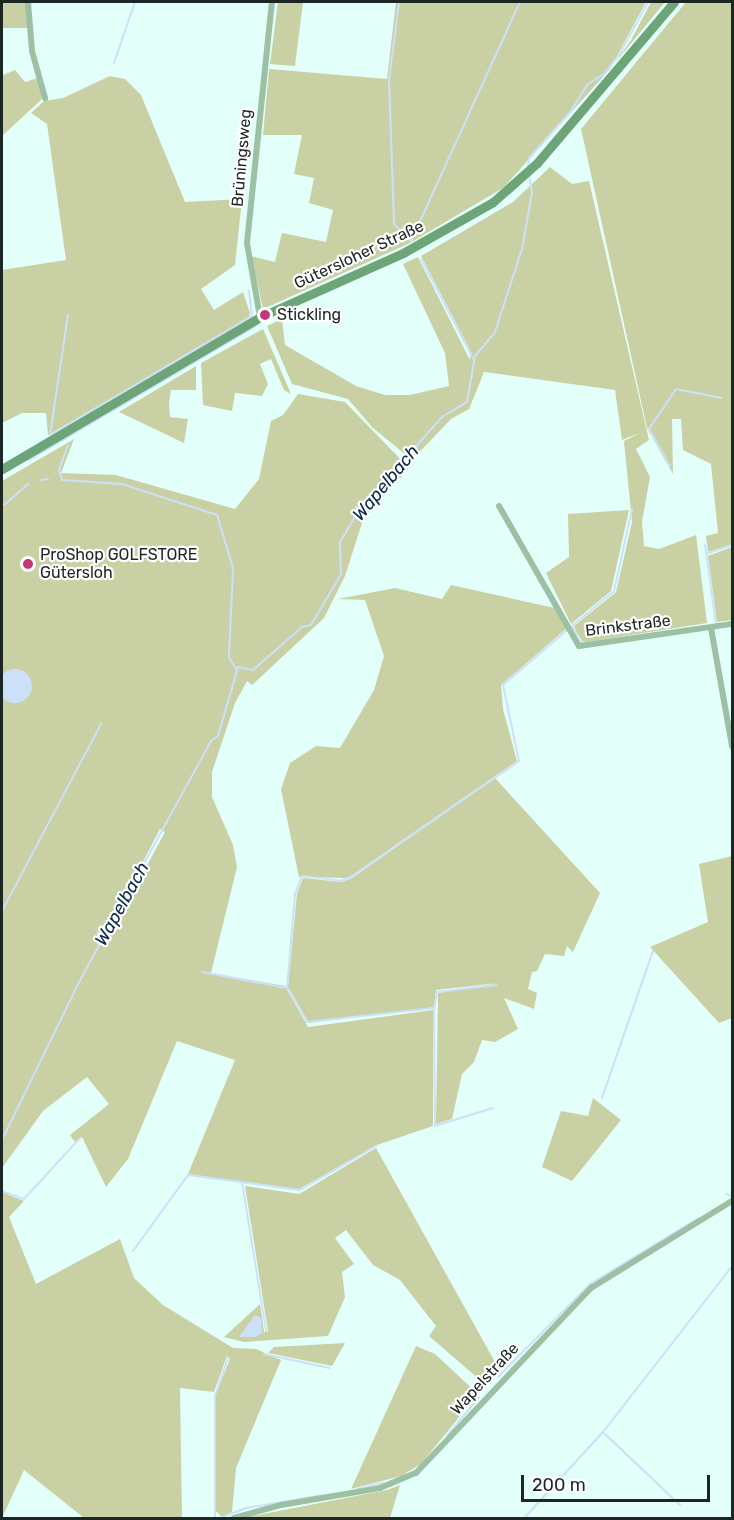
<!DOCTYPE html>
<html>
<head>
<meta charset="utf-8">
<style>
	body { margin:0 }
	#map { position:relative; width:734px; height:1520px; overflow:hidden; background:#e3fffa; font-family:Rubik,sans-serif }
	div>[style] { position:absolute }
	.green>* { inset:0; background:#c9d1a4 }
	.water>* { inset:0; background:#cce0f9 }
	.round { border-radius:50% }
	.stream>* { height:2px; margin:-1px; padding:0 1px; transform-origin:1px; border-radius:1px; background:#cce0f9 }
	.street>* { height:6px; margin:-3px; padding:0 3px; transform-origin:3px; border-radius:3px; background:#9cc0a3 }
	.secondary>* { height:9px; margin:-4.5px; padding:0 4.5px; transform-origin:4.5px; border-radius:4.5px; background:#6da579 }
	.dots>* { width:16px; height:16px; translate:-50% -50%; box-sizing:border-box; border:3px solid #fff; border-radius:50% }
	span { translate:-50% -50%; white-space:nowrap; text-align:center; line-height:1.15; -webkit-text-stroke:4.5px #fff; paint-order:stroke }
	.street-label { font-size:16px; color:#1c2625 }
	.poi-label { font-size:16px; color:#1c2625 }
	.left { translate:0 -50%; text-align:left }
	.water-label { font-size:18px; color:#08294f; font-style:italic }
	.frame { position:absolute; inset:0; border:3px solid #1c2625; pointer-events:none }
	.scale { position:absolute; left:521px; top:1475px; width:189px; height:27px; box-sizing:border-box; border:3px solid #1c2625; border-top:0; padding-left:8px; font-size:18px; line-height:21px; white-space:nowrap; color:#1c2625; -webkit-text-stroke:4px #fff; paint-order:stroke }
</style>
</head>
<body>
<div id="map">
	<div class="green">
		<i style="clip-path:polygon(2px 2px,26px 2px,28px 28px,2px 28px)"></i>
		<i style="clip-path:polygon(278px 2px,303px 2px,295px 66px,270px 64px)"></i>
		<i style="clip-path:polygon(396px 2px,646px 2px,610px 69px,503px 188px,410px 243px,263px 309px,251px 256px,275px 262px,282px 233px,326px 242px,333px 210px,309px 203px,314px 178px,294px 174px,302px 135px,263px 135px,269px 69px,387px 79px)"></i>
		<i style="clip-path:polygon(651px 2px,665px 2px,615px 63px,631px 40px)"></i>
		<i style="clip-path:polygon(686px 2px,732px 2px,732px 544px,708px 552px,706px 536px,718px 533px,711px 464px,683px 450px,681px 419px,672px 419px,673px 474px,647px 428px,581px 129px)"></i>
		<i style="clip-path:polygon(15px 70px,25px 82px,38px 78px,42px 99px,2px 136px,2px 71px,3px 75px)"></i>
		<i style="clip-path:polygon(110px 76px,125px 79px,141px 95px,185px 202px,242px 199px,235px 265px,201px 289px,214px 310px,243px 292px,250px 313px,248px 320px,48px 435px,46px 413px,22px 413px,2px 423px,2px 270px,66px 260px,47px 124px,31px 113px,44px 101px,63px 98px)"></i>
		<i style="clip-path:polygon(550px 167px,572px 184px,589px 181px,649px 440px,636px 449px,650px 477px,642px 522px,644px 546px,659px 549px,696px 535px,707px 623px,586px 642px,580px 640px,574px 626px,616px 592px,632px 522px,624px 441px,640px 433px,622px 440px,615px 390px,484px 372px,469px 409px,451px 419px,412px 460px,372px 427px,348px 399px,292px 384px,267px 326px,282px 319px,285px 345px,356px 386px,385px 395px,410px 395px,449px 386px,445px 353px,403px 264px,418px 257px,470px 360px,470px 350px,421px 256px,513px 202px)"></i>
		<i style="clip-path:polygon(263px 329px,291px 394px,284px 390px,271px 359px,260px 364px,268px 384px,262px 396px,235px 393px,232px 411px,203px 405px,201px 363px)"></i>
		<i style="clip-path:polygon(196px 366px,196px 390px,171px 390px,169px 403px,170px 417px,188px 419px,184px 443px,119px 412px)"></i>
		<i style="clip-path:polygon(evenodd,298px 394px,345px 402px,409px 468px,363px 520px,345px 576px,324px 618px,252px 685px,247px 681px,235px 703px,212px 772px,212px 797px,233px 845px,237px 867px,211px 973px,285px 986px,308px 1027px,433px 1010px,433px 1126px,377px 1145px,299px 1189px,188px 1174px,235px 1060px,177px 1041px,128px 1159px,106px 1187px,82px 1137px,75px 1142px,70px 1135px,109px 1104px,87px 1077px,43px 1111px,2px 1168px,2px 481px,74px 439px,61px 473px,116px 475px,235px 509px,259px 479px,271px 421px,283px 415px,298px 394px,160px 829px,165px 832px,112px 930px,108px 929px,160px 829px)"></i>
		<i style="clip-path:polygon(629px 510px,611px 591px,571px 624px,546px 573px,569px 557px,568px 514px)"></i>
		<i style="clip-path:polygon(732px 547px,732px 620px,717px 622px,708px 556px)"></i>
		<i style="clip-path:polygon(451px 585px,559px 609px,567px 628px,501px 685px,503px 709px,517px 761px,348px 878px,299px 877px,281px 789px,290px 763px,316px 746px,340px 748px,374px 690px,384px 656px,365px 600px,338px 599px,395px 588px,442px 599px)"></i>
		<i style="clip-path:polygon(495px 778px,600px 893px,573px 952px,567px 946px,564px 956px,545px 954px,537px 971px,532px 972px,528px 989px,537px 993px,534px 1009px,504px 998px,518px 1029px,495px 1042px,482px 1040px,474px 1062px,462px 1074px,452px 1119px,436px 1124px,438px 993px,499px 983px,436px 990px,434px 1007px,309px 1023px,288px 987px,297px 893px,303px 878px,341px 882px,352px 878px)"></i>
		<i style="clip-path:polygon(732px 856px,732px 1018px,719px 1023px,650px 947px,708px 922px,699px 864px)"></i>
		<i style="clip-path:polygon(593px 1098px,621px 1120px,572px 1181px,542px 1167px,561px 1111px,588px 1116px)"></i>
		<i style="clip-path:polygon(376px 1148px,500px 1371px,491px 1380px,480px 1380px,429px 1336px,436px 1326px,400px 1280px,373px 1265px,346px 1230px,335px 1238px,354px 1264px,342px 1272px,345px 1297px,328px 1336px,244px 1342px,224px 1337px,260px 1304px,264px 1332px,268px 1331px,245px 1186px,299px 1194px)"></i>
		<i style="clip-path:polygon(2px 1192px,24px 1201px,9px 1217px,36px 1284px,120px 1239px,134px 1278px,163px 1305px,233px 1348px,256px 1349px,281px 1360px,236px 1468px,232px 1512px,222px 1517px,216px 1511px,215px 1396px,230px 1359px,227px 1356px,214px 1392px,180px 1388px,182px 1518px,84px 1518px,24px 1470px,2px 1518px)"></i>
		<i style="clip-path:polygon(345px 1343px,332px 1366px,268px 1353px,274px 1347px)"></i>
		<i style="clip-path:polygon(416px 1346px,435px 1354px,478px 1394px,421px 1464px,401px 1476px,351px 1489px)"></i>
		<i style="clip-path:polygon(400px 1485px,390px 1518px,242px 1518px,387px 1490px)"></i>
	</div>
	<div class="water">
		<i class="round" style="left:-2px;top:669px;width:34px;height:34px"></i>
		<i style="clip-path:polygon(255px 1315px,261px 1318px,262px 1333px,256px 1337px,239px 1337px)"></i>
	</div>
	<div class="stream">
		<i style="left:399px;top:2px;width:79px;rotate:97.3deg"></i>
		<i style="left:389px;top:80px;width:144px;rotate:88deg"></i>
		<i style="left:394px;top:224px;width:24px;rotate:45deg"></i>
		<i style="left:411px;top:241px;width:263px;rotate:-65.5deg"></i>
		<i style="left:114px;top:63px;width:65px;rotate:-71deg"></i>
		<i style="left:528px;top:168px;width:10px;rotate:-84deg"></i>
		<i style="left:529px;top:158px;width:63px;rotate:-48.2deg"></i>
		<i style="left:571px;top:111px;width:32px;rotate:-58deg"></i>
		<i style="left:588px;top:84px;width:19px;rotate:-32deg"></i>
		<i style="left:604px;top:74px;width:24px;rotate:-52deg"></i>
		<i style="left:619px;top:55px;width:60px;rotate:-61.3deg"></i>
		<i style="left:421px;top:259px;width:114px;rotate:62.3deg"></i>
		<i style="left:68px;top:315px;width:121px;rotate:98.5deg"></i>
		<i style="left:50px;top:435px;width:234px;rotate:-30.5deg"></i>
		<i style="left:252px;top:316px;width:26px;rotate:-97deg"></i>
		<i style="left:68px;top:445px;width:27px;rotate:110deg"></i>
		<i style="left:59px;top:470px;width:10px;rotate:73deg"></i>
		<i style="left:62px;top:480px;width:60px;rotate:3.8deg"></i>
		<i style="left:122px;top:484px;width:100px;rotate:18.1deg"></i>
		<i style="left:217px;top:515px;width:55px;rotate:73.2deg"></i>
		<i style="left:233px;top:568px;width:89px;rotate:92.6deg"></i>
		<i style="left:229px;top:657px;width:14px;rotate:60deg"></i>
		<i style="left:29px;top:460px;width:267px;rotate:-30.6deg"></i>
		<i style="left:670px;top:466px;width:43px;rotate:-119.6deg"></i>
		<i style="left:649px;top:429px;width:48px;rotate:-56deg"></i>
		<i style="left:676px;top:389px;width:46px;rotate:11.3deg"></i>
		<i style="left:41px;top:480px;width:7px;rotate:-8deg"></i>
		<i style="left:4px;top:505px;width:32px;rotate:-41deg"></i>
		<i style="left:705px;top:545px;width:79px;rotate:82deg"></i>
		<i style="left:706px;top:554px;width:28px;rotate:-19deg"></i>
		<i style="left:573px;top:625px;width:53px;rotate:-39.7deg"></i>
		<i style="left:614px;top:591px;width:84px;rotate:-77.6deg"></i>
		<i style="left:572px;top:626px;width:20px;rotate:57deg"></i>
		<i style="left:2px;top:911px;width:212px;rotate:-62.1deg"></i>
		<i style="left:202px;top:972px;width:86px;rotate:10.7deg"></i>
		<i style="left:434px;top:1008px;width:16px;rotate:-79deg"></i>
		<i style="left:437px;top:992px;width:60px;rotate:-6.7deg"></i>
		<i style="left:602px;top:1098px;width:156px;rotate:-70.9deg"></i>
		<i style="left:493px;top:1108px;width:61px;rotate:162.8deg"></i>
		<i style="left:435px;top:1126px;width:118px;rotate:-90.5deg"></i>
		<i style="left:434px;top:1008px;width:128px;rotate:173.7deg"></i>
		<i style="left:307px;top:1022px;width:39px;rotate:-120deg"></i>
		<i style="left:287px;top:988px;width:94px;rotate:-85.1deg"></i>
		<i style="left:295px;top:894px;width:19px;rotate:-69deg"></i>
		<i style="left:302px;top:876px;width:38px;rotate:7deg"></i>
		<i style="left:340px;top:881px;width:12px;rotate:-20deg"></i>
		<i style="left:351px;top:877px;width:204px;rotate:-34.6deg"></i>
		<i style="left:519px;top:761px;width:78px;rotate:-101.9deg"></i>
		<i style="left:503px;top:685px;width:84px;rotate:-40.7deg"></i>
		<i style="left:2px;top:1140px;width:174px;rotate:-64deg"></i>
		<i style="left:78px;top:984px;width:277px;rotate:-61.3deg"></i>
		<i style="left:211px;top:741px;width:9px;rotate:-36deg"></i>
		<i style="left:218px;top:736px;width:72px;rotate:-73.8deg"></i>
		<i style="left:238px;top:667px;width:15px;rotate:11deg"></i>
		<i style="left:253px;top:670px;width:65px;rotate:-41.3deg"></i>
		<i style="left:302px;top:627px;width:9px;rotate:-13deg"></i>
		<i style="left:311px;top:625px;width:59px;rotate:-59.5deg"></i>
		<i style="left:341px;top:574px;width:32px;rotate:-92deg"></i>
		<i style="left:340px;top:542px;width:39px;rotate:-59deg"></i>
		<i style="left:360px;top:509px;width:123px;rotate:-48.3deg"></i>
		<i style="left:442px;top:417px;width:29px;rotate:-31deg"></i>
		<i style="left:467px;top:402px;width:47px;rotate:-80.1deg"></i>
		<i style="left:475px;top:356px;width:31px;rotate:-50deg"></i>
		<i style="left:495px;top:332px;width:87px;rotate:-72deg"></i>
		<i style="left:522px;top:249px;width:57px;rotate:-79.9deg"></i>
		<i style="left:532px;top:193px;width:20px;rotate:-99deg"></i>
		<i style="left:242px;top:1182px;width:150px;rotate:80.8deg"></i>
		<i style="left:2px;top:1191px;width:23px;rotate:20deg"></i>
		<i style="left:24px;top:1199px;width:83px;rotate:-47.4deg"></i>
		<i style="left:726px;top:1194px;width:6px;rotate:18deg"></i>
		<i style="left:133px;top:1251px;width:94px;rotate:-54.1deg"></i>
		<i style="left:188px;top:1175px;width:113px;rotate:7.6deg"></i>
		<i style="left:300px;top:1190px;width:88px;rotate:-30.1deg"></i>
		<i style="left:264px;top:1354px;width:67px;rotate:12deg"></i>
		<i style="left:498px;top:1377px;width:131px;rotate:-45.3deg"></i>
		<i style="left:590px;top:1284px;width:127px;rotate:-31.2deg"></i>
		<i style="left:604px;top:1433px;width:105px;rotate:43.5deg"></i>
		<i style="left:447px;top:1436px;width:50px;rotate:-50.6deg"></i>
		<i style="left:357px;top:1489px;width:27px;rotate:-13deg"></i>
		<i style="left:526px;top:1516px;width:114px;rotate:-47.5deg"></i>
		<i style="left:603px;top:1432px;width:210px;rotate:-52.1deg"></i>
		<i style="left:215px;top:1518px;width:122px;rotate:-90deg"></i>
		<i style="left:215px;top:1396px;width:40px;rotate:-71.1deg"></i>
		<i style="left:220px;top:1518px;width:28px;rotate:-21deg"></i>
		<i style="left:246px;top:1508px;width:79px;rotate:-9.5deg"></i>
	</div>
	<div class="street">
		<i style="left:28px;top:2px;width:49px;rotate:85.3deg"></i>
		<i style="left:32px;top:51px;width:49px;rotate:74.5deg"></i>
		<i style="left:260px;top:317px;width:75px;rotate:-100deg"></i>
		<i style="left:247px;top:243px;width:242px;rotate:-84.1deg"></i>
		<i style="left:499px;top:506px;width:161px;rotate:60.3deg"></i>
		<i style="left:579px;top:646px;width:155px;rotate:-8.2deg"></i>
		<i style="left:711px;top:628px;width:120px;rotate:79.9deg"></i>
		<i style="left:234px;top:1518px;width:49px;rotate:-15.5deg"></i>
		<i style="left:281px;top:1505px;width:100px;rotate:-9.7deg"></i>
		<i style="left:380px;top:1488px;width:39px;rotate:-23deg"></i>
		<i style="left:416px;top:1473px;width:255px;rotate:-46.6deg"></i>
		<i style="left:591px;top:1288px;width:166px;rotate:-31.7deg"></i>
	</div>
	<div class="secondary">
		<i style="left:2px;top:469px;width:299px;rotate:-30.5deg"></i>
		<i style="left:260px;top:317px;width:157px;rotate:-24.1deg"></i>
		<i style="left:403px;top:253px;width:103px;rotate:-29.5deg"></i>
		<i style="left:493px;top:202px;width:59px;rotate:-41.6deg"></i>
		<i style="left:537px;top:163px;width:211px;rotate:-49.6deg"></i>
	</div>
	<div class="dots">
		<i style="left:265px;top:315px;background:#c23974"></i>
		<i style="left:28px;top:564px;background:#c23974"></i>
	</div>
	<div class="street-label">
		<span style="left:242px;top:158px;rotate:-85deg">Brüningsweg</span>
		<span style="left:359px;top:255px;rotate:-25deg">Gütersloher Straße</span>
		<span style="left:628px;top:626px;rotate:-7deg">Brinkstraße</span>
		<span style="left:485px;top:1379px;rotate:-47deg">Wapelstraße</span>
	</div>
	<div class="poi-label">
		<span class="left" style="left:277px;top:315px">Stickling</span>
		<span class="left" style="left:40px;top:564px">ProShop GOLFSTORE<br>Gütersloh</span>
	</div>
	<div class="water-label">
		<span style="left:386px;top:483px;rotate:-50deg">Wapelbach</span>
		<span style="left:122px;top:904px;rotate:-61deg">Wapelbach</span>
	</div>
	<div class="frame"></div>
	<div class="scale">200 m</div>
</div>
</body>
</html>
